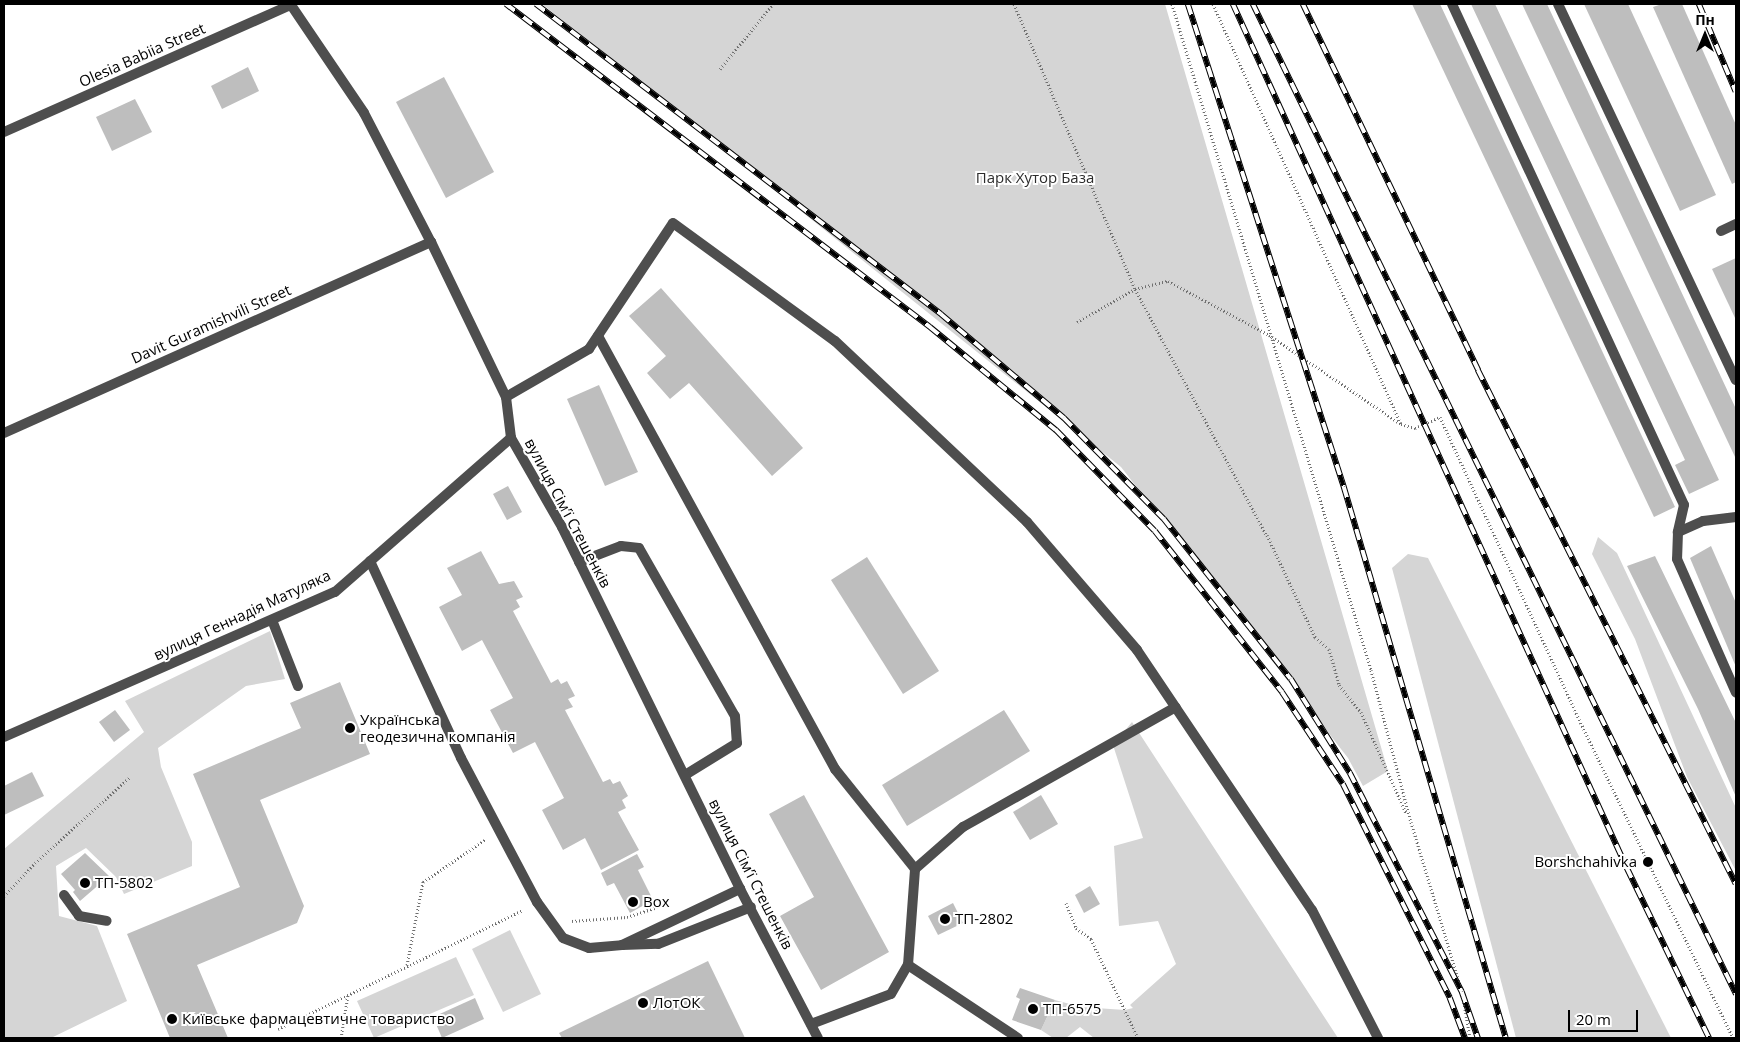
<!DOCTYPE html>
<html>
<head>
<meta charset="utf-8">
<style>
	body { margin:0 }
	#map { position:relative; width:1740px; height:1042px; overflow:hidden; background:#fff; font-family:"Open Sans",sans-serif }
	div>[style] { position:absolute }
	.green>* { inset:0; background:#d5d5d5 }
	.building>* { inset:0; background:#bebebe }
	.path>* { height:3px; margin-top:-1.5px; transform-origin:0; background:repeating-linear-gradient(90deg,#707070 0 1px,transparent 0 3.5px) }
	.lane>* { height:10px; margin:-5px; padding:0 5px; transform-origin:5px; border-radius:5px; background:#4e4e4e }
	.street>* { height:10px; margin:-5px; padding:0 5px; transform-origin:5px; border-radius:5px; background:#4e4e4e }
	.rail>* { height:5.5px; margin-top:-2.75px; transform-origin:0; background:repeating-linear-gradient(90deg,#fff 0 11px,#000 0 22px); box-sizing:border-box; border-block:1px solid #000 }
	.dots>* { width:14px; height:14px; translate:-50% -50%; box-sizing:border-box; border:2px solid #fff; border-radius:50% }
	span { translate:-50% -50%; white-space:nowrap; text-align:center; line-height:1.15; -webkit-text-stroke:4px #fff; paint-order:stroke }
	.street-label { font-size:15px; color:#000 }
	.park-label { font-size:15px; color:#2c2c2c }
	.poi-label { font-size:15px; color:#000 }
	.left { translate:0 -50%; text-align:left }
	.right { translate:-100% -50%; text-align:right }
	.frame { position:absolute; inset:0; border:5px solid #000; pointer-events:none }
	.north { position:absolute; left:1680px; top:10px; width:50px; height:50px; -webkit-text-stroke:4px #fff; paint-order:stroke; rotate:0deg; font-size:14px; font-weight:700; line-height:20px; text-align:center; color:#000 }
	.north::after { content:''; display:block; margin:auto; width:18px; height:22px; background:#000; clip-path:polygon(50% 0,100% 100%,50% 72%,0 100%) }
	.scale { position:absolute; left:1568px; top:1010px; width:70px; height:22px; box-sizing:border-box; border:2px solid #000; border-top:0; padding-left:6px; font-size:15px; line-height:18px; white-space:nowrap; color:#000; -webkit-text-stroke:4px #fff; paint-order:stroke }
</style>
</head>
<body>
<div id="map">
	<div class="green">
		<i style="clip-path:polygon(542px 4px,1165px 4px,1388px 771px,1363px 786px,1348px 758px,1121px 467px)"></i>
		<i style="clip-path:polygon(1598px 537px,1617px 553px,1736px 808px,1736px 871px,1687px 777px,1635px 639px,1592px 554px)"></i>
		<i style="clip-path:polygon(1408px 554px,1428px 558px,1671px 1038px,1516px 1038px,1392px 568px)"></i>
		<i style="clip-path:polygon(270px 631px,285px 679px,246px 686px,158px 748px,161px 767px,192px 842px,192px 866px,124px 894px,116px 877px,86px 848px,56px 866px,59px 916px,97px 926px,127px 1001px,51px 1038px,4px 1038px,4px 849px,144px 732px,125px 701px)"></i>
		<i style="clip-path:polygon(1132px 722px,1338px 1038px,1094px 1038px,1080px 1027px,1066px 1038px,1053px 1038px,1041px 1030px,1055px 1000px,1081px 1007px,1125px 1010px,1133px 1008px,1130px 1005px,1176px 964px,1158px 921px,1119px 926px,1114px 846px,1143px 838px,1113px 745px)"></i>
		<i style="clip-path:polygon(510px 930px,541px 994px,503px 1012px,472px 949px)"></i>
		<i style="clip-path:polygon(456px 957px,474px 995px,374px 1038px,357px 1001px)"></i>
	</div>
	<div class="building">
		<i style="clip-path:polygon(1412px 4px,1440px 4px,1675px 507px,1654px 517px)"></i>
		<i style="clip-path:polygon(1471px 4px,1495px 4px,1719px 480px,1689px 494px,1675px 465px,1685px 460px)"></i>
		<i style="clip-path:polygon(1522px 4px,1547px 4px,1736px 409px,1736px 459px)"></i>
		<i style="clip-path:polygon(1584px 4px,1628px 4px,1716px 195px,1680px 211px)"></i>
		<i style="clip-path:polygon(1662px 4px,1682px 4px,1736px 125px,1736px 182px,1732px 184px,1653px 7px)"></i>
		<i style="clip-path:polygon(248px 67px,259px 91px,222px 109px,211px 86px)"></i>
		<i style="clip-path:polygon(444px 77px,494px 172px,446px 198px,396px 102px)"></i>
		<i style="clip-path:polygon(135px 99px,152px 132px,112px 151px,96px 117px)"></i>
		<i style="clip-path:polygon(1736px 258px,1736px 320px,1712px 269px)"></i>
		<i style="clip-path:polygon(661px 288px,803px 448px,772px 476px,689px 383px,670px 399px,647px 373px,666px 356px,629px 316px)"></i>
		<i style="clip-path:polygon(599px 385px,638px 472px,605px 486px,567px 399px)"></i>
		<i style="clip-path:polygon(508px 486px,522px 512px,507px 520px,493px 494px)"></i>
		<i style="clip-path:polygon(1711px 546px,1736px 603px,1736px 667px,1690px 558px)"></i>
		<i style="clip-path:polygon(481px 551px,499px 584px,514px 581px,523px 597px,516px 600px,520px 607px,513px 611px,551px 683px,558px 679px,561px 684px,567px 681px,575px 696px,568px 699px,573px 707px,565px 710px,603px 782px,610px 779px,613px 784px,620px 781px,628px 796px,622px 800px,626px 808px,618px 812px,639px 850px,601px 870px,585px 838px,563px 850px,542px 810px,564px 798px,535px 742px,513px 753px,490px 710px,513px 698px,482px 640px,462px 651px,439px 607px,462px 595px,447px 568px)"></i>
		<i style="clip-path:polygon(1655px 556px,1736px 723px,1736px 797px,1698px 709px,1627px 566px)"></i>
		<i style="clip-path:polygon(867px 557px,939px 671px,903px 694px,831px 580px)"></i>
		<i style="clip-path:polygon(340px 682px,370px 754px,260px 800px,304px 906px,297px 923px,197px 965px,228px 1038px,170px 1038px,127px 934px,240px 887px,193px 774px,301px 728px,290px 703px)"></i>
		<i style="clip-path:polygon(115px 710px,130px 730px,114px 742px,99px 722px)"></i>
		<i style="clip-path:polygon(1004px 710px,1030px 751px,907px 826px,882px 785px)"></i>
		<i style="clip-path:polygon(32px 772px,44px 796px,4px 815px,4px 786px)"></i>
		<i style="clip-path:polygon(804px 795px,889px 952px,821px 990px,780px 916px,814px 897px,769px 814px)"></i>
		<i style="clip-path:polygon(1041px 795px,1058px 824px,1030px 840px,1013px 812px)"></i>
		<i style="clip-path:polygon(85px 853px,109px 876px,80px 901px,73px 892px,75px 890px,61px 874px)"></i>
		<i style="clip-path:polygon(637px 854px,644px 867px,638px 870px,653px 900px,630px 913px,614px 883px,607px 886px,601px 873px)"></i>
		<i style="clip-path:polygon(1090px 886px,1100px 904px,1084px 913px,1075px 895px)"></i>
		<i style="clip-path:polygon(953px 903px,963px 923px,938px 935px,928px 916px)"></i>
		<i style="clip-path:polygon(708px 961px,745px 1038px,562px 1038px,559px 1033px)"></i>
		<i style="clip-path:polygon(1020px 988px,1055px 1000px,1041px 1030px,1012px 1020px,1020px 999px,1016px 997px)"></i>
		<i style="clip-path:polygon(475px 998px,484px 1019px,442px 1038px,433px 1017px)"></i>
	</div>
	<div class="path">
		<i style="left:1014px;top:4px;width:310px;rotate:67deg"></i>
		<i style="left:1135px;top:289px;width:280px;rotate:61.9deg"></i>
		<i style="left:1172px;top:4px;width:695px;rotate:73.36deg"></i>
		<i style="left:1371px;top:670px;width:157px;rotate:75.3deg"></i>
		<i style="left:1411px;top:822px;width:177px;rotate:73.3deg"></i>
		<i style="left:1462px;top:992px;width:47px;rotate:80.1deg"></i>
		<i style="left:1213px;top:4px;width:460px;rotate:65.9deg"></i>
		<i style="left:1401px;top:424px;width:15px;rotate:16deg"></i>
		<i style="left:1415px;top:428px;width:27px;rotate:-24deg"></i>
		<i style="left:1440px;top:417px;width:326px;rotate:65.3deg"></i>
		<i style="left:1576px;top:713px;width:361px;rotate:64.2deg"></i>
		<i style="left:720px;top:69px;width:84px;rotate:-50.8deg"></i>
		<i style="left:1077px;top:322px;width:67px;rotate:-29.6deg"></i>
		<i style="left:1135px;top:289px;width:34px;rotate:-14deg"></i>
		<i style="left:1168px;top:281px;width:115px;rotate:28.1deg"></i>
		<i style="left:1269px;top:335px;width:159px;rotate:34deg"></i>
		<i style="left:1267px;top:535px;width:113px;rotate:64.8deg"></i>
		<i style="left:1315px;top:637px;width:18px;rotate:41deg"></i>
		<i style="left:1329px;top:649px;width:37px;rotate:74deg"></i>
		<i style="left:1339px;top:685px;width:35px;rotate:51deg"></i>
		<i style="left:1361px;top:712px;width:111px;rotate:66deg"></i>
		<i style="left:4px;top:896px;width:45px;rotate:-46.8deg"></i>
		<i style="left:35px;top:863px;width:128px;rotate:-42.2deg"></i>
		<i style="left:1066px;top:903px;width:27px;rotate:68deg"></i>
		<i style="left:1076px;top:928px;width:19px;rotate:36deg"></i>
		<i style="left:1091px;top:939px;width:110px;rotate:64.6deg"></i>
		<i style="left:572px;top:921px;width:55px;rotate:-4.2deg"></i>
		<i style="left:627px;top:917px;width:36px;rotate:-18deg"></i>
		<i style="left:407px;top:965px;width:85px;rotate:-79.1deg"></i>
		<i style="left:423px;top:882px;width:76px;rotate:-34.3deg"></i>
		<i style="left:278px;top:1029px;width:272px;rotate:-25.9deg"></i>
		<i style="left:341px;top:1038px;width:44px;rotate:-80.8deg"></i>
	</div>
	<div class="lane">
		<i style="left:1452px;top:4px;width:552px;rotate:65.15deg"></i>
		<i style="left:1684px;top:505px;width:28px;rotate:103deg"></i>
		<i style="left:1558px;top:4px;width:416px;rotate:64.7deg"></i>
		<i style="left:1721px;top:231px;width:17px;rotate:-25deg"></i>
		<i style="left:598px;top:336px;width:494px;rotate:61.3deg"></i>
		<i style="left:835px;top:769px;width:128px;rotate:51.3deg"></i>
		<i style="left:506px;top:397px;width:96px;rotate:-30deg"></i>
		<i style="left:589px;top:349px;width:151px;rotate:-56.3deg"></i>
		<i style="left:673px;top:223px;width:200px;rotate:36.1deg"></i>
		<i style="left:835px;top:341px;width:264px;rotate:43.3deg"></i>
		<i style="left:1027px;top:522px;width:169px;rotate:49.3deg"></i>
		<i style="left:1137px;top:650px;width:313px;rotate:56.1deg"></i>
		<i style="left:1312px;top:910px;width:144px;rotate:62.7deg"></i>
		<i style="left:1736px;top:517px;width:33px;rotate:173deg"></i>
		<i style="left:1703px;top:521px;width:27px;rotate:156deg"></i>
		<i style="left:1678px;top:532px;width:27px;rotate:92deg"></i>
		<i style="left:1677px;top:559px;width:146px;rotate:66.2deg"></i>
		<i style="left:370px;top:561px;width:217px;rotate:65.2deg"></i>
		<i style="left:461px;top:758px;width:163px;rotate:62.2deg"></i>
		<i style="left:537px;top:902px;width:44px;rotate:54.2deg"></i>
		<i style="left:563px;top:938px;width:28px;rotate:21deg"></i>
		<i style="left:589px;top:948px;width:33px;rotate:-5deg"></i>
		<i style="left:622px;top:945px;width:131px;rotate:-25.4deg"></i>
		<i style="left:579px;top:562px;width:45px;rotate:-20.9deg"></i>
		<i style="left:621px;top:546px;width:18px;rotate:6deg"></i>
		<i style="left:639px;top:548px;width:193px;rotate:60.3deg"></i>
		<i style="left:735px;top:716px;width:27px;rotate:86deg"></i>
		<i style="left:737px;top:743px;width:61px;rotate:148.4deg"></i>
		<i style="left:272px;top:620px;width:71px;rotate:68.5deg"></i>
		<i style="left:64px;top:895px;width:26px;rotate:54deg"></i>
		<i style="left:79px;top:916px;width:28px;rotate:10deg"></i>
		<i style="left:908px;top:965px;width:132px;rotate:33.6deg"></i>
		<i style="left:811px;top:1024px;width:85px;rotate:-20.6deg"></i>
		<i style="left:891px;top:994px;width:34px;rotate:-60deg"></i>
		<i style="left:908px;top:965px;width:96px;rotate:-85.8deg"></i>
		<i style="left:915px;top:869px;width:64px;rotate:-41.2deg"></i>
		<i style="left:963px;top:827px;width:244px;rotate:-29.4deg"></i>
	</div>
	<div class="street">
		<i style="left:4px;top:132px;width:314px;rotate:-23.9deg"></i>
		<i style="left:291px;top:5px;width:130px;rotate:55.9deg"></i>
		<i style="left:364px;top:113px;width:145px;rotate:62.6deg"></i>
		<i style="left:431px;top:242px;width:172px;rotate:64.2deg"></i>
		<i style="left:506px;top:397px;width:41px;rotate:83deg"></i>
		<i style="left:511px;top:438px;width:103px;rotate:60.2deg"></i>
		<i style="left:562px;top:527px;width:403px;rotate:63.8deg"></i>
		<i style="left:740px;top:889px;width:168px;rotate:62.4deg"></i>
		<i style="left:4px;top:433px;width:468px;rotate:-24.1deg"></i>
		<i style="left:4px;top:737px;width:361px;rotate:-23.7deg"></i>
		<i style="left:335px;top:592px;width:234px;rotate:-41.2deg"></i>
		<i style="left:622px;top:945px;width:36px;rotate:-2deg"></i>
		<i style="left:658px;top:944px;width:100px;rotate:-21.7deg"></i>
	</div>
	<div class="rail">
		<i style="left:506px;top:4px;width:533px;rotate:37.3deg"></i>
		<i style="left:930px;top:327px;width:163px;rotate:39.3deg"></i>
		<i style="left:1056px;top:430px;width:141px;rotate:45.6deg"></i>
		<i style="left:1155px;top:531px;width:205px;rotate:51.7deg"></i>
		<i style="left:1282px;top:692px;width:110px;rotate:56.5deg"></i>
		<i style="left:1343px;top:784px;width:239px;rotate:63.4deg"></i>
		<i style="left:1450px;top:998px;width:43px;rotate:69.4deg"></i>
		<i style="left:536px;top:4px;width:510px;rotate:37.43deg"></i>
		<i style="left:941px;top:314px;width:161px;rotate:40.2deg"></i>
		<i style="left:1064px;top:418px;width:142px;rotate:45.3deg"></i>
		<i style="left:1164px;top:519px;width:204px;rotate:51.6deg"></i>
		<i style="left:1291px;top:679px;width:111px;rotate:57.9deg"></i>
		<i style="left:1350px;top:773px;width:246px;rotate:62.9deg"></i>
		<i style="left:1462px;top:992px;width:49px;rotate:70.8deg"></i>
		<i style="left:1188px;top:4px;width:508px;rotate:72.1deg"></i>
		<i style="left:1344px;top:487px;width:574px;rotate:73.62deg"></i>
		<i style="left:1233px;top:4px;width:950px;rotate:65.49deg"></i>
		<i style="left:1627px;top:868px;width:189px;rotate:64.2deg"></i>
		<i style="left:1253px;top:4px;width:1102px;rotate:63.99deg"></i>
		<i style="left:1303px;top:4px;width:406px;rotate:64.4deg"></i>
		<i style="left:1478px;top:370px;width:575px;rotate:63.35deg"></i>
		<i style="left:1699px;top:4px;width:95px;rotate:67.2deg"></i>
	</div>
	<div class="dots">
		<i style="left:350px;top:728px;background:#000"></i>
		<i style="left:1648px;top:862px;background:#000"></i>
		<i style="left:85px;top:883px;background:#000"></i>
		<i style="left:633px;top:902px;background:#000"></i>
		<i style="left:945px;top:919px;background:#000"></i>
		<i style="left:643px;top:1003px;background:#000"></i>
		<i style="left:1033px;top:1009px;background:#000"></i>
		<i style="left:172px;top:1019px;background:#000"></i>
	</div>
	<div class="street-label">
		<span style="left:142px;top:55px;rotate:-24deg">Olesia Babiia Street</span>
		<span style="left:211px;top:324px;rotate:-24deg">Davit Guramishvili Street</span>
		<span style="left:568px;top:513px;rotate:62deg">вулиця Сімʼї Стешенків</span>
		<span style="left:242px;top:615px;rotate:-25deg">вулиця Геннадія Матуляка</span>
		<span style="left:751px;top:874px;rotate:63deg">вулиця Сімʼї Стешенків</span>
	</div>
	<div class="park-label">
		<span style="left:1035px;top:178px">Парк Хутор База</span>
	</div>
	<div class="poi-label">
		<span class="left" style="left:360px;top:728px">Українська<br>геодезична компанія</span>
		<span class="right" style="left:1637px;top:862px">Borshchahivka</span>
		<span class="left" style="left:95px;top:883px">ТП-5802</span>
		<span class="left" style="left:643px;top:902px">Box</span>
		<span class="left" style="left:955px;top:919px">ТП-2802</span>
		<span class="left" style="left:653px;top:1003px">ЛотОК</span>
		<span class="left" style="left:1043px;top:1009px">ТП-6575</span>
		<span class="left" style="left:182px;top:1019px">Київське фармацевтичне товариство</span>
	</div>
	<div class="frame"></div>
	<div class="north">Пн</div>
	<div class="scale">20 m</div>
</div>
</body>
</html>
